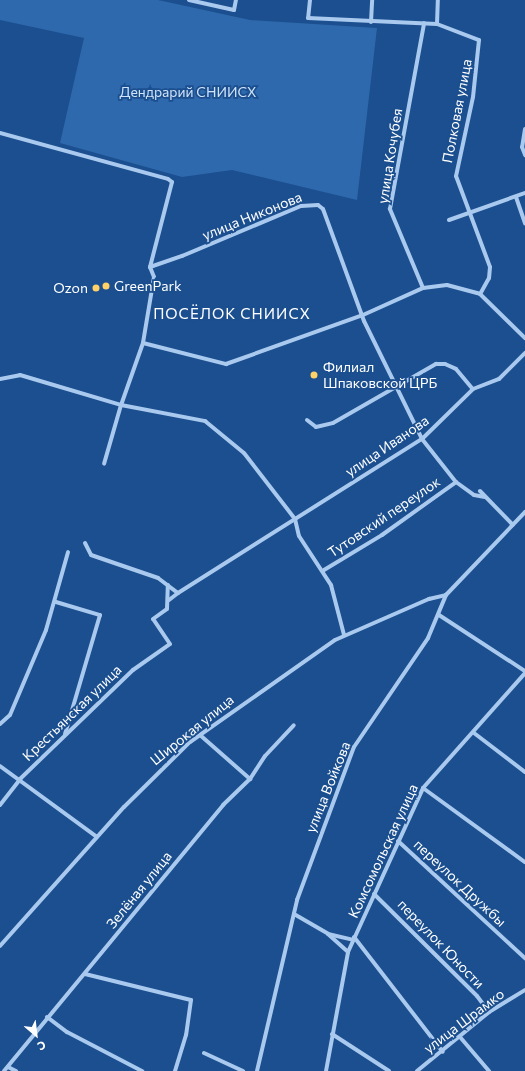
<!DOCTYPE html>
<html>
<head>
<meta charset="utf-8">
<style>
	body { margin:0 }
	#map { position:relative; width:525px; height:1071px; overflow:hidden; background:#1b4f8f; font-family:Commissioner,sans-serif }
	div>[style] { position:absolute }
	.green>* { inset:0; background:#2e69ad }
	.street>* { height:4px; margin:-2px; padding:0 2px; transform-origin:2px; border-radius:2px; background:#a9c9ee }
	.dots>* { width:11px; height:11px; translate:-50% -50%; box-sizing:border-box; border:2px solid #1b4f8f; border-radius:50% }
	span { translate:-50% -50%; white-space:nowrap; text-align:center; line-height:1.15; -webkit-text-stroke:3.5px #1b4f8f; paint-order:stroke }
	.park-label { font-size:14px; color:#cfe3fa }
	.street-label { font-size:14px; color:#fff }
	.poi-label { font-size:14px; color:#fff }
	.left { translate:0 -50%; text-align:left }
	.right { translate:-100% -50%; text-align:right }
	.neighbourhood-label { font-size:15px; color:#fff; letter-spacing:1px }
	.north { position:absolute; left:16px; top:1015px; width:40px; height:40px; -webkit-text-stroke:3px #1b4f8f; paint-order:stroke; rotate:152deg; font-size:11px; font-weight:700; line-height:16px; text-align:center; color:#fff }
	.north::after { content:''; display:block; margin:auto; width:14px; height:18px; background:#fff; clip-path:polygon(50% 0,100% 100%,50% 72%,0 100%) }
</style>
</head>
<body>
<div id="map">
	<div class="green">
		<i style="clip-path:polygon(0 0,158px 0,250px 20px,377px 28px,357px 200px,232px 170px,182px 177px,60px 143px,84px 38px,0 20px)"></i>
	</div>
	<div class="street">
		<i style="left:189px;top:0;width:46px;rotate:12.5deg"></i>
		<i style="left:234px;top:10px;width:10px;rotate:-79deg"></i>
		<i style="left:310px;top:0;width:18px;rotate:96deg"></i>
		<i style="left:308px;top:18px;width:129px;rotate:2.7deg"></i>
		<i style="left:437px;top:24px;width:45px;rotate:20.9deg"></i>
		<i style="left:479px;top:40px;width:57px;rotate:96deg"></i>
		<i style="left:473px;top:97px;width:81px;rotate:102.1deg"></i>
		<i style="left:456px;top:176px;width:97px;rotate:69.5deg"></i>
		<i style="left:490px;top:267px;width:11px;rotate:95deg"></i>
		<i style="left:489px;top:278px;width:18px;rotate:119deg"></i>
		<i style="left:371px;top:22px;width:22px;rotate:-87deg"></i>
		<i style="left:437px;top:24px;width:24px;rotate:-88deg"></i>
		<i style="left:525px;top:129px;width:18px;rotate:99deg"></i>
		<i style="left:522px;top:147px;width:9px;rotate:69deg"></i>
		<i style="left:0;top:133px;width:174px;rotate:15.3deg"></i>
		<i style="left:168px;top:179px;width:5px;rotate:37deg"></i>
		<i style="left:172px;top:182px;width:88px;rotate:104.5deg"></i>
		<i style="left:150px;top:267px;width:11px;rotate:68deg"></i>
		<i style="left:154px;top:277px;width:67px;rotate:99.5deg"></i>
		<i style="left:143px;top:343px;width:66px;rotate:109.5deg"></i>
		<i style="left:121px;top:405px;width:61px;rotate:106.1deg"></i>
		<i style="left:516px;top:197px;width:28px;rotate:71deg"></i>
		<i style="left:449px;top:220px;width:81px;rotate:-19.6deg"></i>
		<i style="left:150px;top:267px;width:34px;rotate:-19deg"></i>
		<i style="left:182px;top:256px;width:129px;rotate:-22.8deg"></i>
		<i style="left:301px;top:206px;width:17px;rotate:-3deg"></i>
		<i style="left:318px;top:205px;width:6px;rotate:39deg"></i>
		<i style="left:323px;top:209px;width:119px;rotate:69.9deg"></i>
		<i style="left:364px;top:321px;width:131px;rotate:63.8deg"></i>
		<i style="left:422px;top:439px;width:55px;rotate:51.7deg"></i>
		<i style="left:456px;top:482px;width:22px;rotate:36deg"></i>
		<i style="left:474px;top:495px;width:11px;rotate:10deg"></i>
		<i style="left:423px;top:288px;width:86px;rotate:-112.7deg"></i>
		<i style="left:390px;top:209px;width:189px;rotate:-79.6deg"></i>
		<i style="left:143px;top:343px;width:86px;rotate:14.2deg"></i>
		<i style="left:226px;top:364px;width:145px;rotate:-19.7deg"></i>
		<i style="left:363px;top:315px;width:66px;rotate:-24.2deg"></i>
		<i style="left:423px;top:288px;width:24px;rotate:-7deg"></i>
		<i style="left:447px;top:285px;width:34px;rotate:15deg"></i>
		<i style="left:480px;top:294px;width:63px;rotate:44.4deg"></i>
		<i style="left:0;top:379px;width:20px;rotate:-11deg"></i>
		<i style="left:20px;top:375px;width:105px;rotate:16.5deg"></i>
		<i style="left:121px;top:405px;width:86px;rotate:10.8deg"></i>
		<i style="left:205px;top:421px;width:50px;rotate:39.4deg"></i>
		<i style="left:244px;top:453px;width:83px;rotate:52.3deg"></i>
		<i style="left:295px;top:519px;width:17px;rotate:77deg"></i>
		<i style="left:299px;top:536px;width:59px;rotate:56.9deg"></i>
		<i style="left:331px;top:585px;width:52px;rotate:75.4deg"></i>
		<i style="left:307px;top:420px;width:11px;rotate:38deg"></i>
		<i style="left:316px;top:427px;width:17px;rotate:-13deg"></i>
		<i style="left:333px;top:423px;width:119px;rotate:-29.8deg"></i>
		<i style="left:436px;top:364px;width:9px"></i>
		<i style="left:445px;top:364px;width:12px;rotate:24deg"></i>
		<i style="left:456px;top:369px;width:26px;rotate:50deg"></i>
		<i style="left:480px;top:491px;width:47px;rotate:45.9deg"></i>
		<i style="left:85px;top:543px;width:13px;rotate:63deg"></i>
		<i style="left:91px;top:555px;width:71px;rotate:18.9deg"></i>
		<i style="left:158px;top:578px;width:25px;rotate:37deg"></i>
		<i style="left:178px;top:593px;width:289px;rotate:-32.3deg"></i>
		<i style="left:422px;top:439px;width:71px;rotate:-44.4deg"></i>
		<i style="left:473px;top:389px;width:28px;rotate:-21deg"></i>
		<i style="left:499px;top:379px;width:37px;rotate:-45deg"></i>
		<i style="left:324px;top:570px;width:68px;rotate:-31.1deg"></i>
		<i style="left:382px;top:535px;width:91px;rotate:-35.6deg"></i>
		<i style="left:169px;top:600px;width:11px;rotate:-38deg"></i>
		<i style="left:56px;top:602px;width:46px;rotate:16.5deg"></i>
		<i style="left:100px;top:615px;width:124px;rotate:106.4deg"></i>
		<i style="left:439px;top:615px;width:103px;rotate:33.1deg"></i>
		<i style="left:0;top:724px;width:13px;rotate:-42deg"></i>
		<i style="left:10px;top:715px;width:92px;rotate:-67deg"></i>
		<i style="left:46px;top:630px;width:81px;rotate:-74.2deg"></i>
		<i style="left:474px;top:733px;width:64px;rotate:37.4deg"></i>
		<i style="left:200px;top:735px;width:67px;rotate:41.3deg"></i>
		<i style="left:0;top:766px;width:120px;rotate:36.2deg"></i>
		<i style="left:423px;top:788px;width:126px;rotate:36deg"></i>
		<i style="left:0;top:805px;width:33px;rotate:-52deg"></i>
		<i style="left:20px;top:779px;width:157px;rotate:-44deg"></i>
		<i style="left:133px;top:670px;width:45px;rotate:-35.1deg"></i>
		<i style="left:170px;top:644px;width:30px;rotate:-124deg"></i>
		<i style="left:153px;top:619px;width:17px;rotate:-36deg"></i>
		<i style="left:167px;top:609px;width:24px;rotate:-88deg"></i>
		<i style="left:398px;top:841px;width:173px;rotate:42.7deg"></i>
		<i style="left:374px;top:894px;width:145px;rotate:44.7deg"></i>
		<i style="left:477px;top:996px;width:20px;rotate:53deg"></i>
		<i style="left:294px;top:914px;width:39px;rotate:30deg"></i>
		<i style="left:328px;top:934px;width:26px;rotate:13deg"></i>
		<i style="left:328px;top:934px;width:27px;rotate:42deg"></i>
		<i style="left:354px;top:937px;width:145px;rotate:52.3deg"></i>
		<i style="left:0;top:946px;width:186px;rotate:-48.3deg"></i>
		<i style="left:124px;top:807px;width:93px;rotate:-44.6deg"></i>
		<i style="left:190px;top:742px;width:177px;rotate:-35.1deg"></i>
		<i style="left:335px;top:640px;width:103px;rotate:-23.6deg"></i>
		<i style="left:429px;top:599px;width:17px;rotate:-13deg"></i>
		<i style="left:85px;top:974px;width:109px;rotate:13.8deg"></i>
		<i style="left:191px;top:1000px;width:35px;rotate:98deg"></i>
		<i style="left:186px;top:1035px;width:38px;rotate:107deg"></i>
		<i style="left:47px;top:1017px;width:25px;rotate:37deg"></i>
		<i style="left:67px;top:1032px;width:85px;rotate:27.5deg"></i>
		<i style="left:332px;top:1034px;width:68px;rotate:33deg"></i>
		<i style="left:460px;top:1037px;width:45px;rotate:49.5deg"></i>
		<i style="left:204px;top:1053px;width:43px;rotate:24.8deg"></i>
		<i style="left:8px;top:1067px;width:9px;rotate:27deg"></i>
		<i style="left:4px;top:1071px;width:345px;rotate:-50.5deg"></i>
		<i style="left:223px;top:805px;width:37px;rotate:-44deg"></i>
		<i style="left:250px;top:779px;width:27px;rotate:-57deg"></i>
		<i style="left:265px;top:756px;width:42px;rotate:-46.9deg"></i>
		<i style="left:257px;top:1071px;width:176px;rotate:-76.8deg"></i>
		<i style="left:297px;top:900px;width:163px;rotate:-69.6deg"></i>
		<i style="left:354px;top:747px;width:132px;rotate:-55.8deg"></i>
		<i style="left:428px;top:638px;width:47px;rotate:-67.3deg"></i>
		<i style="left:446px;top:595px;width:115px;rotate:-46.4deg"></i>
		<i style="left:326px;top:1071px;width:121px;rotate:-79.5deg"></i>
		<i style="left:348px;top:952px;width:180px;rotate:-65.4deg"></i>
		<i style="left:423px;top:788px;width:154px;rotate:-48.4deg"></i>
		<i style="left:417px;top:1071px;width:93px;rotate:-39.3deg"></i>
		<i style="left:489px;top:1012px;width:42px;rotate:-31.4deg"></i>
	</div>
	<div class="dots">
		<i style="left:106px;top:286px;background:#ffd166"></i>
		<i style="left:96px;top:288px;background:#ffd166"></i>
		<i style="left:314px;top:375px;background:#ffd166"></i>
	</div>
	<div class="park-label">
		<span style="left:188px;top:92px">Дендрарий СНИИСХ</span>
	</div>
	<div class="street-label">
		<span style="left:457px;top:111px;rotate:-79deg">Полковая улица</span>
		<span style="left:390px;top:156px;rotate:-81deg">улица Кочубея</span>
		<span style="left:252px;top:216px;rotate:-22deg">улица Никонова</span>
		<span style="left:387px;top:446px;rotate:-34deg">улица Иванова</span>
		<span style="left:384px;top:517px;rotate:-34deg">Тутовский переулок</span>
		<span style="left:72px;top:713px;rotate:-44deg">Крестьянская улица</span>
		<span style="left:192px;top:730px;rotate:-39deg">Широкая улица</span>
		<span style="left:328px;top:787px;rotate:-68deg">улица Войкова</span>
		<span style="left:383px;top:851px;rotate:-65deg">Комсомольская улица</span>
		<span style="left:460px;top:883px;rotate:43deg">переулок Дружбы</span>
		<span style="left:139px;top:890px;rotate:-51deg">Зелёная улица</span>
		<span style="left:441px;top:944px;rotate:46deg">переулок Юности</span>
		<span style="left:464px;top:1021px;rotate:-37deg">улица Шрамко</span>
	</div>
	<div class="poi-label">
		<span class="left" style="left:114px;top:286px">GreenPark</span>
		<span class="right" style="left:88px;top:288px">Ozon</span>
		<span class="left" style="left:323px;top:375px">Филиал<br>Шпаковской ЦРБ</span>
	</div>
	<div class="neighbourhood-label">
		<span style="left:232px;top:314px">ПОСЁЛОК СНИИСХ</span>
	</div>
	<div class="north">С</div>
</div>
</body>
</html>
